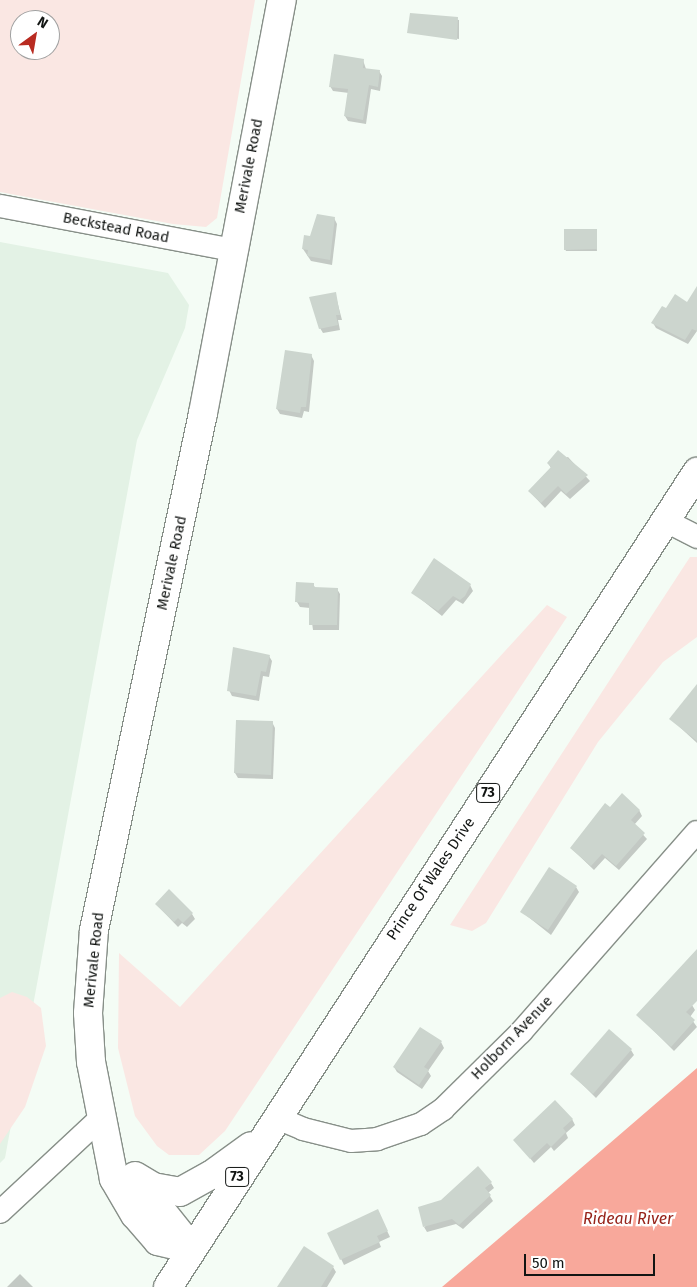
<!DOCTYPE html>
<html>
<head>
<meta charset="utf-8">
<style>
	body { margin:0 }
	#map { position:relative; width:697px; height:1287px; overflow:hidden; background:#f4fcf5; font-family:"Fira Sans",sans-serif }
	div>[style] { position:absolute }
	.built>* { inset:0; background:#e3f2e5 }
	.green>* { inset:0; background:#fae7e3 }
	.water>* { inset:0; background:#f8a89b }
	.shadow>* { inset:0; background:#0003 }
	.building>* { inset:0; background:#ccd5ce }
	.roads { filter:drop-shadow(1px 0 #878f88) drop-shadow(-1px 0 #878f88) drop-shadow(0 1px #878f88) drop-shadow(0 -1px #878f88) }
	.minor>* { height:22px; margin:-11px; padding:0 11px; transform-origin:11px; border-radius:11px; background:#fff }
	.major>* { height:28px; margin:-14px; padding:0 14px; transform-origin:14px; border-radius:14px; background:#fff }
	span { translate:-50% -50%; white-space:nowrap; text-align:center; line-height:1.15; -webkit-text-stroke:4.5px #fff; paint-order:stroke }
	.shield-label span { padding:1px 4px; background:#fff; border:1px solid; border-radius:4px; -webkit-text-stroke-width:0 }
	.shield-label { font-size:14px; color:#121513; font-weight:700 }
	.street-label { font-size:15px; color:#121513 }
	.water-label { font-size:16px; color:#96231a; font-style:italic }
	.north { position:absolute; left:10px; top:10px; width:50px; height:50px; box-sizing:border-box; background:#fff; border:1px solid #a0a1a1; border-radius:50%; rotate:32deg; font-size:14px; font-weight:700; line-height:20px; text-align:center; color:#121513 }
	.north::after { content:''; display:block; margin:auto; width:18px; height:22px; background:#b92b21; clip-path:polygon(50% 0,100% 100%,50% 72%,0 100%) }
	.scale { position:absolute; left:524px; top:1254px; width:131px; height:22px; box-sizing:border-box; border:2px solid #121513; border-top:0; padding-left:6px; font-size:15px; line-height:18px; white-space:nowrap; color:#121513; -webkit-text-stroke:4px #fff; paint-order:stroke }
</style>
</head>
<body>
<div id="map">
	<div class="built">
		<i style="clip-path:polygon(0 242px,168px 273px,189px 305px,185px 328px,137px 440px,5px 1158px,0 1163px)"></i>
	</div>
	<div class="green">
		<i style="clip-path:polygon(evenodd,0 0,255px 0,217px 218px,206px 227px,173px 224px,0 192px,0 0,20px 20px,50px 20px,50px 50px,20px 50px,20px 20px)"></i>
		<i style="clip-path:polygon(690px 557px,697px 557px,697px 637px,663px 662px,598px 742px,486px 923px,472px 931px,450px 925px)"></i>
		<i style="clip-path:polygon(547px 605px,567px 617px,225px 1131px,199px 1155px,169px 1155px,157px 1146px,135px 1116px,118px 1048px,119px 953px,180px 1007px)"></i>
		<i style="clip-path:polygon(12px 992px,27px 997px,41px 1008px,46px 1046px,25px 1107px,0 1144px,0 998px)"></i>
	</div>
	<div class="water">
		<i style="clip-path:polygon(697px 1068px,697px 1287px,442px 1287px,544px 1200px)"></i>
	</div>
	<div class="shadow">
		<i style="clip-path:polygon(411px 14px,459px 20px,459px 39px,409px 32px)"></i>
		<i style="clip-path:polygon(363px 60px,366px 69px,379px 71px,382px 76px,380px 91px,371px 89px,366px 124px,348px 121px,345px 116px,349px 93px,333px 91px,330px 86px)"></i>
		<i style="clip-path:polygon(334px 218px,337px 224px,332px 265px,311px 261px,303px 249px)"></i>
		<i style="clip-path:polygon(596px 230px,597px 251px,566px 251px,565px 249px)"></i>
		<i style="clip-path:polygon(697px 292px,697px 331px,688px 344px,656px 328px,653px 323px,667px 310px,687px 303px)"></i>
		<i style="clip-path:polygon(335px 293px,342px 320px,338px 320px,340px 330px,323px 333px,320px 328px)"></i>
		<i style="clip-path:polygon(311px 355px,314px 361px,309px 412px,304px 411px,302px 418px,280px 414px,277px 409px)"></i>
		<i style="clip-path:polygon(568px 457px,590px 481px,570px 499px,561px 491px,545px 508px,529px 491px,551px 468px,548px 463px)"></i>
		<i style="clip-path:polygon(313px 584px,316px 589px,337px 589px,340px 594px,339px 630px,313px 630px,310px 608px,300px 607px,297px 602px)"></i>
		<i style="clip-path:polygon(470px 585px,473px 591px,463px 604px,456px 600px,442px 616px,413px 593px)"></i>
		<i style="clip-path:polygon(269px 656px,272px 661px,269px 677px,263px 676px,259px 701px,232px 696px,229px 690px)"></i>
		<i style="clip-path:polygon(697px 686px,697px 743px,671px 719px)"></i>
		<i style="clip-path:polygon(237px 721px,272px 722px,275px 728px,273px 779px,238px 778px,235px 773px)"></i>
		<i style="clip-path:polygon(610px 809px,639px 810px,642px 816px,634px 825px,647px 839px,619px 870px,605px 858px,594px 870px,571px 848px)"></i>
		<i style="clip-path:polygon(576px 887px,579px 892px,551px 935px,522px 912px)"></i>
		<i style="clip-path:polygon(156px 904px,192px 914px,195px 919px,187px 927px,182px 923px,178px 927px)"></i>
		<i style="clip-path:polygon(697px 950px,697px 994px,692px 1005px,695px 1010px,690px 1017px,697px 1027px,674px 1051px,638px 1015px)"></i>
		<i style="clip-path:polygon(441px 1042px,444px 1048px,428px 1071px,431px 1076px,422px 1089px,397px 1072px,394px 1067px)"></i>
		<i style="clip-path:polygon(631px 1050px,634px 1055px,596px 1098px,572px 1074px)"></i>
		<i style="clip-path:polygon(572px 1119px,575px 1125px,566px 1133px,568px 1138px,554px 1151px,551px 1147px,534px 1163px,515px 1140px)"></i>
		<i style="clip-path:polygon(491px 1183px,494px 1188px,488px 1193px,493px 1201px,463px 1229px,456px 1224px,427px 1232px,424px 1227px)"></i>
		<i style="clip-path:polygon(380px 1216px,390px 1237px,379px 1242px,381px 1247px,344px 1265px,329px 1234px)"></i>
		<i style="clip-path:polygon(333px 1267px,336px 1272px,327px 1287px,279px 1287px)"></i>
		<i style="clip-path:polygon(20px 1274px,33px 1287px,7px 1287px)"></i>
	</div>
	<div class="building">
		<i style="clip-path:polygon(410px 13px,458px 17px,457px 40px,407px 33px)"></i>
		<i style="clip-path:polygon(334px 54px,364px 59px,363px 68px,380px 70px,378px 87px,369px 85px,363px 120px,344px 116px,348px 89px,329px 87px)"></i>
		<i style="clip-path:polygon(317px 214px,335px 217px,330px 260px,307px 256px,308px 250px,302px 249px,304px 235px,310px 236px)"></i>
		<i style="clip-path:polygon(564px 229px,597px 229px,597px 249px,564px 250px)"></i>
		<i style="clip-path:polygon(697px 286px,697px 331px,692px 329px,685px 340px,651px 323px,662px 306px,666px 308px,675px 294px,687px 302px)"></i>
		<i style="clip-path:polygon(336px 292px,340px 315px,336px 315px,338px 325px,319px 329px,309px 297px)"></i>
		<i style="clip-path:polygon(285px 350px,312px 354px,306px 407px,301px 407px,300px 413px,276px 409px)"></i>
		<i style="clip-path:polygon(558px 450px,588px 475px,566px 494px,558px 486px,541px 503px,528px 491px,551px 467px,547px 463px)"></i>
		<i style="clip-path:polygon(434px 558px,471px 584px,465px 596px,460px 600px,453px 596px,438px 611px,411px 593px)"></i>
		<i style="clip-path:polygon(296px 582px,314px 583px,314px 587px,338px 588px,337px 625px,309px 625px,309px 603px,295px 602px)"></i>
		<i style="clip-path:polygon(233px 647px,270px 655px,266px 672px,261px 671px,256px 696px,227px 691px)"></i>
		<i style="clip-path:polygon(697px 684px,697px 741px,669px 719px)"></i>
		<i style="clip-path:polygon(236px 720px,273px 721px,271px 775px,234px 773px)"></i>
		<i style="clip-path:polygon(622px 793px,640px 810px,631px 820px,645px 833px,616px 866px,602px 854px,591px 866px,570px 848px,605px 803px,610px 807px)"></i>
		<i style="clip-path:polygon(549px 867px,577px 886px,548px 930px,520px 912px)"></i>
		<i style="clip-path:polygon(169px 889px,193px 913px,183px 923px,178px 918px,174px 922px,155px 904px)"></i>
		<i style="clip-path:polygon(697px 949px,697px 1001px,686px 1012px,695px 1020px,671px 1047px,636px 1015px)"></i>
		<i style="clip-path:polygon(420px 1027px,442px 1041px,424px 1067px,429px 1070px,419px 1085px,393px 1067px)"></i>
		<i style="clip-path:polygon(609px 1029px,632px 1049px,593px 1094px,570px 1074px)"></i>
		<i style="clip-path:polygon(555px 1100px,573px 1119px,563px 1128px,566px 1132px,551px 1147px,547px 1143px,530px 1159px,513px 1140px)"></i>
		<i style="clip-path:polygon(478px 1166px,492px 1182px,485px 1188px,491px 1195px,459px 1225px,452px 1219px,423px 1227px,418px 1207px,441px 1200px)"></i>
		<i style="clip-path:polygon(378px 1209px,388px 1231px,377px 1236px,380px 1242px,340px 1260px,327px 1233px)"></i>
		<i style="clip-path:polygon(304px 1246px,334px 1266px,321px 1287px,277px 1287px)"></i>
	</div>
	<div class="roads">
		<div class="minor">
			<i style="left:0;top:206px;width:236px;rotate:10.7deg"></i>
			<i style="left:666px;top:521px;width:35px;rotate:27deg"></i>
			<i style="left:275px;top:1117px;width:30px;rotate:23deg"></i>
			<i style="left:303px;top:1129px;width:49px;rotate:14deg"></i>
			<i style="left:351px;top:1141px;width:26px;rotate:-4deg"></i>
			<i style="left:377px;top:1139px;width:46px;rotate:-18.8deg"></i>
			<i style="left:421px;top:1124px;width:27px;rotate:-34deg"></i>
			<i style="left:443px;top:1109px;width:110px;rotate:-44.6deg"></i>
			<i style="left:521px;top:1032px;width:266px;rotate:-48.7deg"></i>
			<i style="left:0;top:1212px;width:141px;rotate:-43deg"></i>
		</div>
		<div class="major">
			<i style="left:135px;top:1176px;width:21px;rotate:31deg"></i>
			<i style="left:153px;top:1187px;width:27px;rotate:10deg"></i>
			<i style="left:180px;top:1192px;width:35px;rotate:-29deg"></i>
			<i style="left:211px;top:1175px;width:49px;rotate:-35.9deg"></i>
			<i style="left:137px;top:1180px;width:88px;rotate:51.4deg"></i>
			<i style="left:192px;top:1249px;width:35px;rotate:-167deg"></i>
			<i style="left:158px;top:1241px;width:35px;rotate:-131deg"></i>
			<i style="left:135px;top:1215px;width:42px;rotate:-120.3deg"></i>
			<i style="left:114px;top:1179px;width:119px;rotate:-101.1deg"></i>
			<i style="left:91px;top:1062px;width:49px;rotate:-93.5deg"></i>
			<i style="left:88px;top:1013px;width:83px;rotate:-85.9deg"></i>
			<i style="left:94px;top:930px;width:528px;rotate:-78.09deg"></i>
			<i style="left:203px;top:413px;width:420px;rotate:-79.2deg"></i>
			<i style="left:168px;top:1287px;width:972px;rotate:-57.01deg"></i>
		</div>
	</div>
	<div class="shield-label">
		<span style="left:488px;top:793px">73</span>
		<span style="left:237px;top:1177px">73</span>
	</div>
	<div class="street-label">
		<span style="left:249px;top:166px;rotate:-79deg">Merivale Road</span>
		<span style="left:116px;top:228px;rotate:11deg">Beckstead Road</span>
		<span style="left:172px;top:563px;rotate:-78deg">Merivale Road</span>
		<span style="left:431px;top:879px;rotate:-56deg">Prince Of Wales Drive</span>
		<span style="left:94px;top:960px;rotate:-84deg">Merivale Road</span>
		<span style="left:512px;top:1038px;rotate:-46deg">Holborn Avenue</span>
	</div>
	<div class="water-label">
		<span style="left:628px;top:1219px">Rideau River</span>
	</div>
	<div class="north">N</div>
	<div class="scale">50 m</div>
</div>
</body>
</html>
